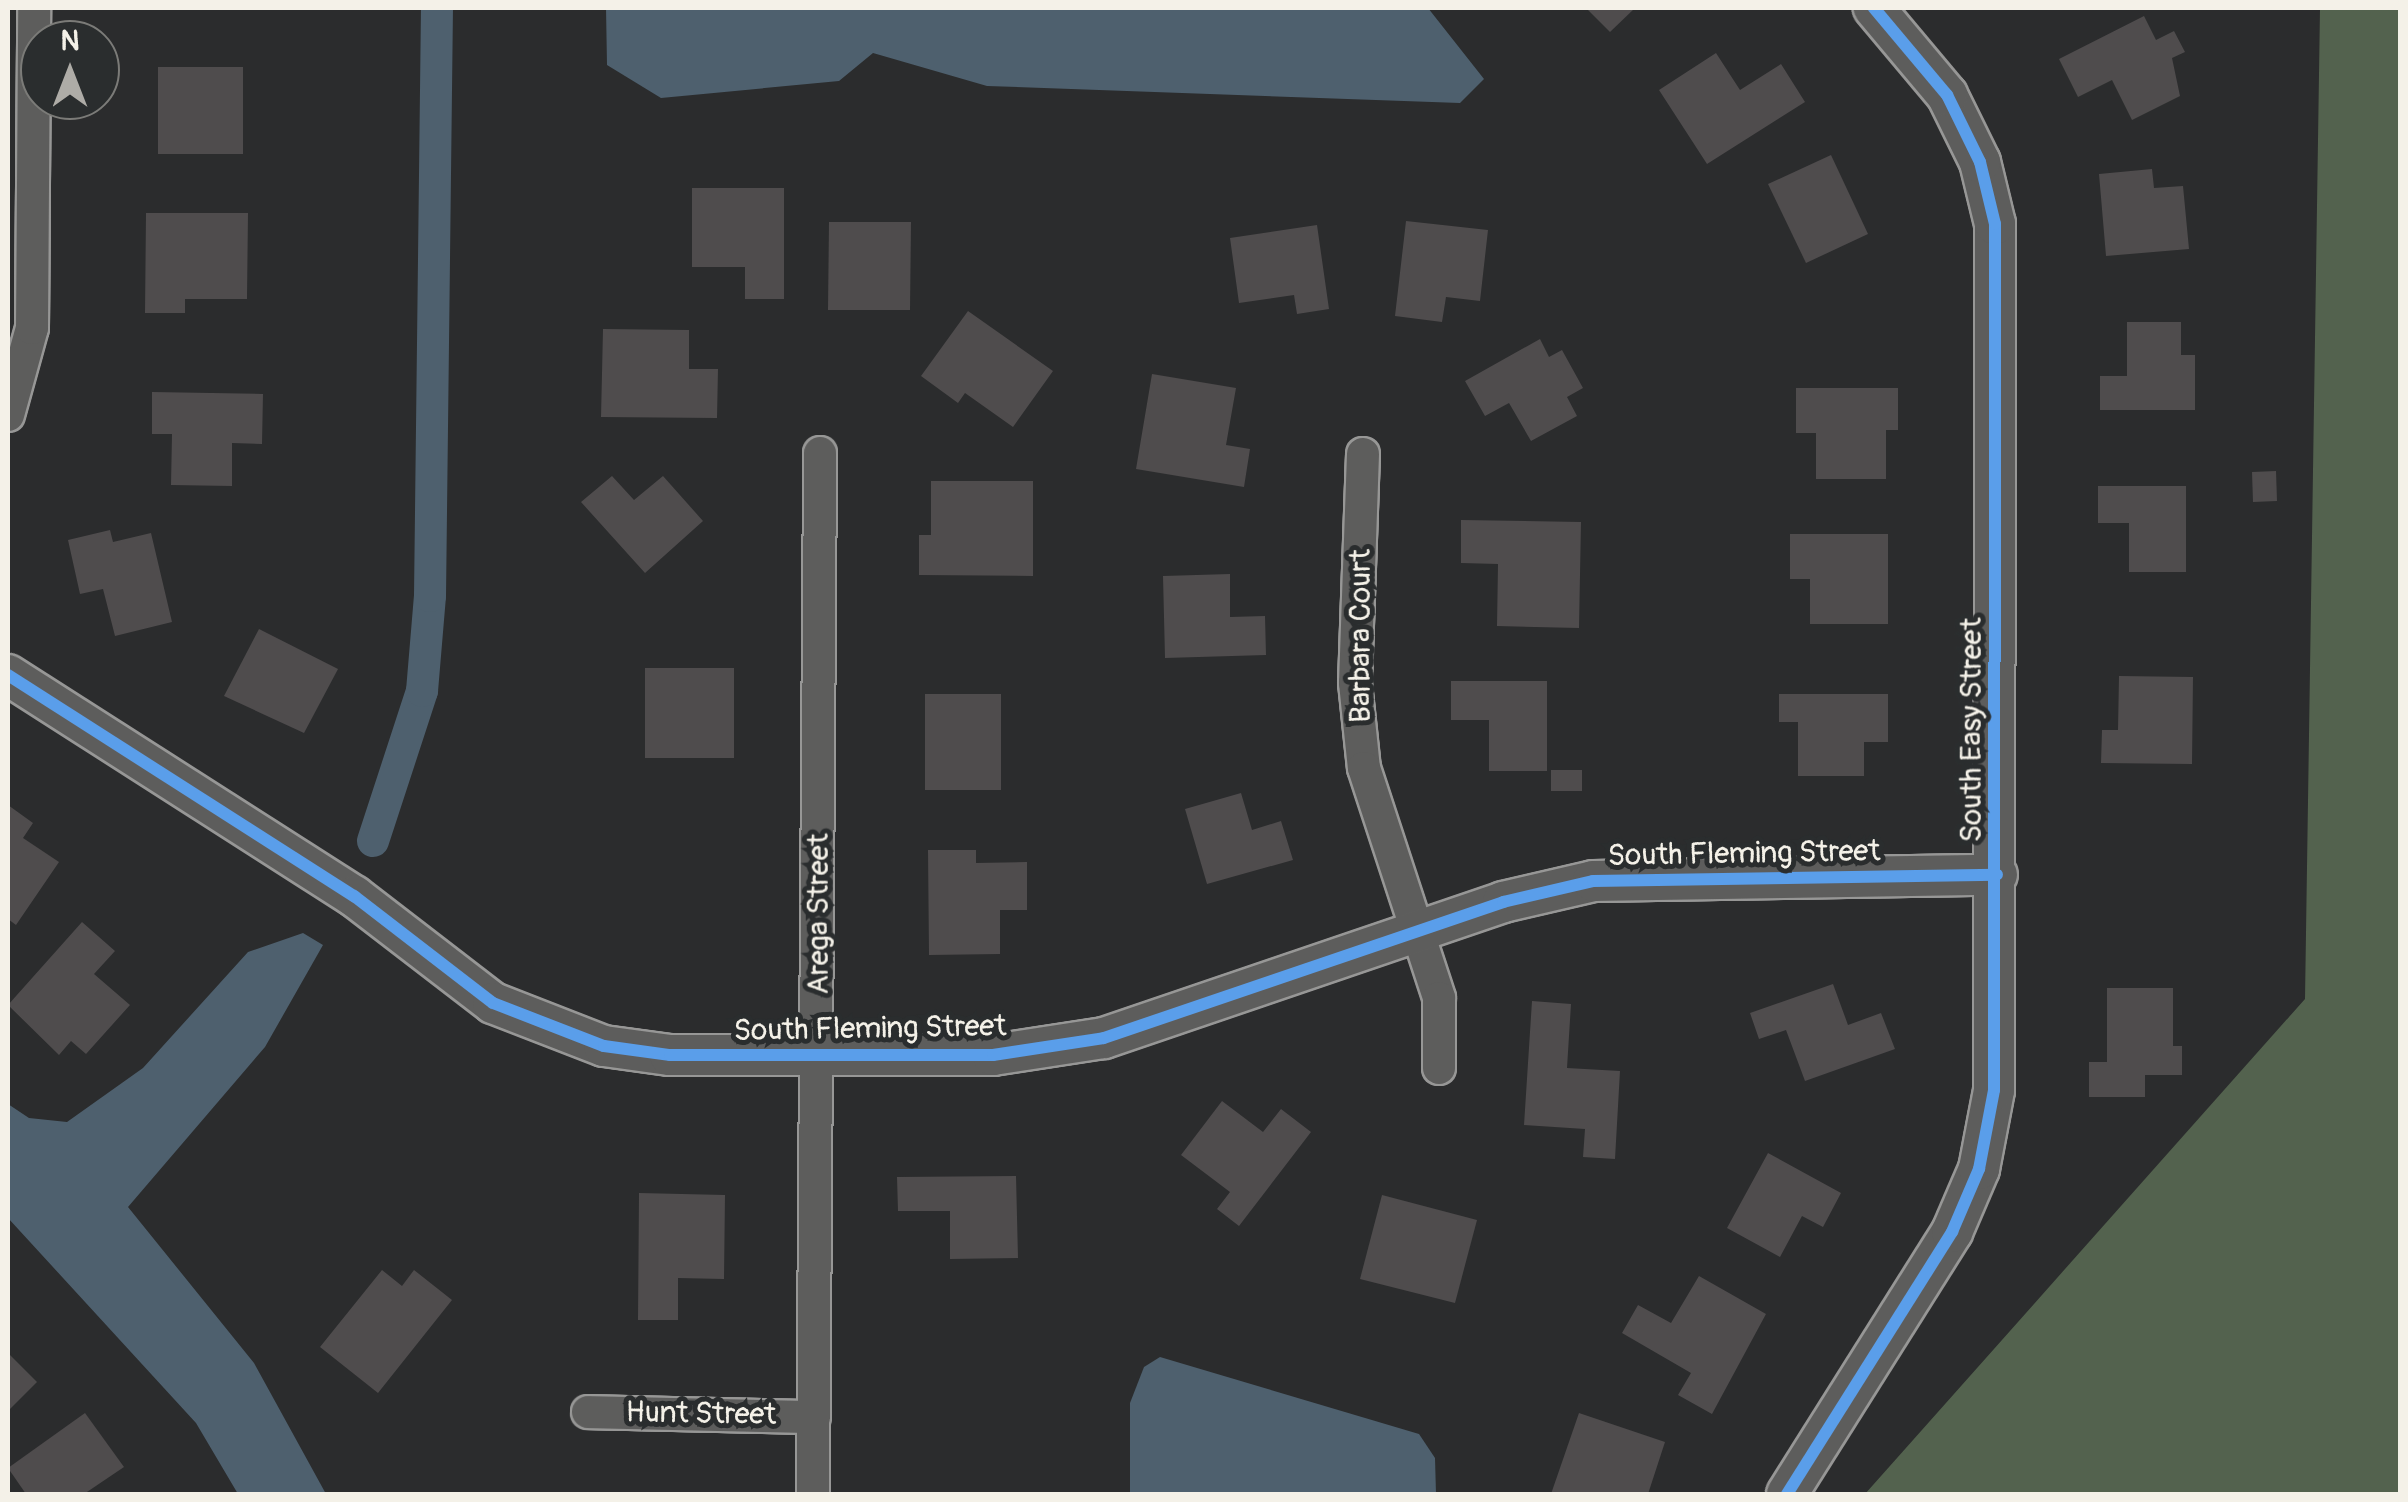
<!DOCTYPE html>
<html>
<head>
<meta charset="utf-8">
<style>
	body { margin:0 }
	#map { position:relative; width:2408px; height:1502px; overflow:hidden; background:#2b2c2d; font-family:Pangolin,sans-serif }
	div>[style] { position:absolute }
	.green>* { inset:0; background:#53624e }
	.water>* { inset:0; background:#4e606e }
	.canal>* { height:32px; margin:-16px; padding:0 16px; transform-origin:16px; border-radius:16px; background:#4e606e }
	.building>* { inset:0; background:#4f4c4d }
	.roads { filter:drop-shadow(2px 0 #979796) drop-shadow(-2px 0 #979796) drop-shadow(0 2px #979796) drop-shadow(0 -2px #979796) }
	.minor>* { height:32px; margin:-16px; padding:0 16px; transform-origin:16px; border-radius:16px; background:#5d5d5c }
	.tertiary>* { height:40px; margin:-20px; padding:0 20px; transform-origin:20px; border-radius:20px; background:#5d5d5c }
	.cycleway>* { height:12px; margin:-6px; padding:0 6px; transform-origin:6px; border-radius:6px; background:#5a9eea }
	span { translate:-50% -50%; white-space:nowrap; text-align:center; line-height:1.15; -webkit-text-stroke:10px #2a2d2e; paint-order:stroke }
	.street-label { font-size:30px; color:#f4f1e8 }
	.frame { position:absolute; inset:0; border:10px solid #f4f1e8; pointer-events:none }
	.north { position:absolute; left:20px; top:20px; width:100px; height:100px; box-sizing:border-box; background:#2a2d2e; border:2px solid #7b7b78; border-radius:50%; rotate:0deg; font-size:28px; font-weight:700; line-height:40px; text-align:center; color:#f4f1e8 }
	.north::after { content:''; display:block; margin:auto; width:35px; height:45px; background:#aeaca7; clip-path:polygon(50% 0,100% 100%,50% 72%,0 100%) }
</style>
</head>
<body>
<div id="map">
	<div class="green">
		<i style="clip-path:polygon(2320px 8px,2400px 8px,2400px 1494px,1865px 1494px,2305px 999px)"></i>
	</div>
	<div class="water">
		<i style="clip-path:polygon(606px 8px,1428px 8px,1484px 79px,1460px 103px,987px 86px,873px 53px,839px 81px,661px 98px,607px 65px)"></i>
		<i style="clip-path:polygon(303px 933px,323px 945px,265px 1047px,128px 1207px,254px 1363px,326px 1494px,238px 1494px,196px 1423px,8px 1218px,8px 1104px,29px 1118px,67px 1122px,143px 1068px,248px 952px)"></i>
		<i style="clip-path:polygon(1160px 1357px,1419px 1434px,1435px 1458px,1436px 1494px,1130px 1494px,1130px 1403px,1144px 1367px)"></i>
	</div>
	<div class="canal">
		<i style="left:373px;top:841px;width:158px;rotate:-71.9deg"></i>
		<i style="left:422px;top:691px;width:95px;rotate:-85.2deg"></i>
		<i style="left:430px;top:596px;width:588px;rotate:-89.32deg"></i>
	</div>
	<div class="building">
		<i style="clip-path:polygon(1586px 8px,1635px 8px,1610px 32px)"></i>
		<i style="clip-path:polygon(2144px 16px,2156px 40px,2174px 31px,2185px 52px,2172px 58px,2180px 96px,2132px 120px,2112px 80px,2078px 97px,2059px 59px)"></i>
		<i style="clip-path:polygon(1716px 53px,1740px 90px,1781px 64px,1805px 102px,1707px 164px,1659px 90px)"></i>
		<i style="clip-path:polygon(158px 67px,243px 67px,243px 154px,158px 154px)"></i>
		<i style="clip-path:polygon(1831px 155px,1868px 234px,1806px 263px,1768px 184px)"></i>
		<i style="clip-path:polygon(2152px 169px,2154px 188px,2183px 186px,2189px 249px,2106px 256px,2099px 174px)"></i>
		<i style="clip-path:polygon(692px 188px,784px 188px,784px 299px,745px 299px,745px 267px,692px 267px)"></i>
		<i style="clip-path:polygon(146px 213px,248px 213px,247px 299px,185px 299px,185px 313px,145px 313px)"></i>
		<i style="clip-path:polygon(1406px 221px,1488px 230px,1480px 301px,1446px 297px,1442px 322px,1395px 316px)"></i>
		<i style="clip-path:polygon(829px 222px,911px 222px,910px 310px,828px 310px)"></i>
		<i style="clip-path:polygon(1317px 225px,1329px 309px,1297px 314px,1294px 295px,1239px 303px,1230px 238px)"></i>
		<i style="clip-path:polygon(968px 311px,1053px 371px,1013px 427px,965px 393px,958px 403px,921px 376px)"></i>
		<i style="clip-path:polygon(2127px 322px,2181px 322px,2181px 355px,2195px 355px,2195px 410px,2100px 410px,2100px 376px,2127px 376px)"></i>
		<i style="clip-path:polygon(603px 329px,689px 330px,689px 369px,718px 369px,717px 418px,601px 417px)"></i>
		<i style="clip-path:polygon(1540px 339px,1549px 357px,1562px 350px,1583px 388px,1567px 397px,1577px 416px,1531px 441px,1509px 403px,1485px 416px,1465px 381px)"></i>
		<i style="clip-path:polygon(1152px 374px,1236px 388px,1226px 445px,1250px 449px,1244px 487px,1136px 469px)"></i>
		<i style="clip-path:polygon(1796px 388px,1898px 388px,1898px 430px,1886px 430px,1886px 479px,1816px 479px,1816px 433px,1796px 433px)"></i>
		<i style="clip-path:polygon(152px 392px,263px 394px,262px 444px,232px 443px,232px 486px,171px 485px,172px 434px,152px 434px)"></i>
		<i style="clip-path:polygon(2276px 471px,2277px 501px,2253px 502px,2252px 472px)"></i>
		<i style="clip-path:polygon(612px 476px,634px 500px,663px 476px,703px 521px,645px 573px,581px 502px)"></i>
		<i style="clip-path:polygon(931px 481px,1033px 481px,1033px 576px,919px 575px,919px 535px,931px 535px)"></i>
		<i style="clip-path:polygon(2098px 486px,2186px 486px,2186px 572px,2129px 572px,2129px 523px,2098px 523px)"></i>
		<i style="clip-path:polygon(1461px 520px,1581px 522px,1579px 628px,1497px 626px,1498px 564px,1461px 563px)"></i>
		<i style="clip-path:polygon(110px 530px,113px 542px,151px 533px,172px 622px,115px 636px,103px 589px,80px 594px,68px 540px)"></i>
		<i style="clip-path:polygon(1790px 534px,1888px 534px,1888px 624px,1810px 624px,1810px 579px,1790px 579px)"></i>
		<i style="clip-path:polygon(1230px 574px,1230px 617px,1265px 616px,1266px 655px,1165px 658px,1163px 576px)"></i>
		<i style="clip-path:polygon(259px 629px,338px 669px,304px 733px,224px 696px)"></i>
		<i style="clip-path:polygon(645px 668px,734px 668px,734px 758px,645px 758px)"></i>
		<i style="clip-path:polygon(2119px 676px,2193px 677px,2192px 764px,2101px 763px,2102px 730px,2118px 730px)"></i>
		<i style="clip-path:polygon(1451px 681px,1547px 681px,1547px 771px,1489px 771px,1489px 720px,1451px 720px)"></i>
		<i style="clip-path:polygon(925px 694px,1001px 694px,1001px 790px,925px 790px)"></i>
		<i style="clip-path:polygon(1779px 694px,1888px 694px,1888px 742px,1864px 742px,1864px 776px,1798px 776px,1798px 722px,1779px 722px)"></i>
		<i style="clip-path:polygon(1551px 770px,1582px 770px,1582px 791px,1551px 791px)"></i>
		<i style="clip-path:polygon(1241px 793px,1252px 830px,1281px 821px,1293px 860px,1207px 884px,1185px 809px)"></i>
		<i style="clip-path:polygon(8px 805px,33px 823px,23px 838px,59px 862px,16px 925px,8px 919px)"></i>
		<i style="clip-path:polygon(928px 850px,976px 850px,976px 863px,1027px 862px,1027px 910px,1000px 910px,1000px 954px,929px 955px)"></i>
		<i style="clip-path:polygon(82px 922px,115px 951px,94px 974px,130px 1005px,86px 1054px,71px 1041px,59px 1055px,8px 1005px)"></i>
		<i style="clip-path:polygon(1833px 984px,1848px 1025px,1881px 1013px,1895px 1049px,1805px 1081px,1786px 1030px,1759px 1039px,1750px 1013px)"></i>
		<i style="clip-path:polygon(2107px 988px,2173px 988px,2173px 1046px,2182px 1046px,2182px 1075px,2145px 1075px,2145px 1097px,2089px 1097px,2089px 1062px,2107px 1062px)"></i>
		<i style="clip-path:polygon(1532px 1001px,1571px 1004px,1567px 1068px,1620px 1071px,1615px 1159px,1583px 1157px,1585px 1129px,1524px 1125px)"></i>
		<i style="clip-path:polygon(1222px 1101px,1263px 1132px,1281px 1109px,1311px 1132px,1239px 1226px,1217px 1209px,1230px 1192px,1181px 1155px)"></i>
		<i style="clip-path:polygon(1768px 1153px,1841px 1193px,1823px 1227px,1802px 1216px,1780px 1257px,1727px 1228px)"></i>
		<i style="clip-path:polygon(1016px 1176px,1018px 1258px,950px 1259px,950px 1211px,898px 1211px,897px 1177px)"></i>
		<i style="clip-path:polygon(639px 1193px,725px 1195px,724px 1279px,678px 1278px,678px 1320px,638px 1320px)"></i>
		<i style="clip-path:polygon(1382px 1195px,1477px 1220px,1455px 1303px,1360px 1279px)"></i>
		<i style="clip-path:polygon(382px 1270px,402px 1286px,414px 1270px,452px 1300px,378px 1393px,320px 1347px)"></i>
		<i style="clip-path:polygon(1699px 1276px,1766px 1314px,1712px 1414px,1678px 1395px,1691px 1373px,1622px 1333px,1638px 1305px,1671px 1323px)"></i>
		<i style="clip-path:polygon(8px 1353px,37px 1382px,8px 1411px)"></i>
		<i style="clip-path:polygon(85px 1413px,124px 1467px,84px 1494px,26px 1494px,8px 1468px)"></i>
		<i style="clip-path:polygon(1579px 1413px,1665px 1442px,1648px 1494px,1551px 1494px)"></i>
	</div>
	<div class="roads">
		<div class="minor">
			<i style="left:8px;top:415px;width:90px;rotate:-74.6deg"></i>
			<i style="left:32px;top:328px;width:320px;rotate:-89.6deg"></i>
			<i style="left:1363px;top:454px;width:229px;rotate:92deg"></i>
			<i style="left:1355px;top:683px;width:85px;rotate:84deg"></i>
			<i style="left:1364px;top:768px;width:242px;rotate:71.9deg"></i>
			<i style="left:1439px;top:998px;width:70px;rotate:90deg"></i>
			<i style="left:588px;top:1412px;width:226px;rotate:1.3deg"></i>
			<i style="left:813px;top:1494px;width:1041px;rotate:-89.61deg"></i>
		</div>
		<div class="tertiary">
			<i style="left:8px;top:675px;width:411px;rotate:32.6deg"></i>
			<i style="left:354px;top:896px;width:175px;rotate:37.6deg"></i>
			<i style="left:493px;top:1003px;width:119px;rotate:21.2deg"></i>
			<i style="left:604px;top:1046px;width:67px;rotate:7.8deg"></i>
			<i style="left:670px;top:1055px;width:323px"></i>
			<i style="left:993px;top:1055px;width:112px;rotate:-8.7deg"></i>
			<i style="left:1104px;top:1038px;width:422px;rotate:-18.8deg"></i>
			<i style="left:1503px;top:902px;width:92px;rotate:-13.1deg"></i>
			<i style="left:1593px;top:881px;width:404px;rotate:-0.9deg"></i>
			<i style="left:1787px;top:1494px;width:310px;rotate:-57.8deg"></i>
			<i style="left:1952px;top:1232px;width:69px;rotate:-66.8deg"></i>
			<i style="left:1979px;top:1169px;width:80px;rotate:-79.2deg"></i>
			<i style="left:1994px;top:1090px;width:866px;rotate:-89.93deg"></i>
			<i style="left:1995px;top:224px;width:64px;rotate:-103.6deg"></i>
			<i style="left:1980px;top:162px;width:75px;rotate:-116.2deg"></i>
			<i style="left:1947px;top:95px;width:114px;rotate:-130deg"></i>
		</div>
	</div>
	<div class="cycleway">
		<i style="left:8px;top:675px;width:411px;rotate:32.6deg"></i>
		<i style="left:354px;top:896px;width:175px;rotate:37.6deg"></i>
		<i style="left:493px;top:1003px;width:119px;rotate:21.2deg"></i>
		<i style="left:604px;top:1046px;width:67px;rotate:7.8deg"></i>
		<i style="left:670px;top:1055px;width:323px"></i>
		<i style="left:993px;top:1055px;width:112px;rotate:-8.7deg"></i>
		<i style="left:1104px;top:1038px;width:422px;rotate:-18.8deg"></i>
		<i style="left:1503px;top:902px;width:92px;rotate:-13.1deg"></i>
		<i style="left:1593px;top:881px;width:404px;rotate:-0.9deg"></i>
		<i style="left:1787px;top:1494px;width:310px;rotate:-57.8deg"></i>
		<i style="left:1952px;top:1232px;width:69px;rotate:-66.8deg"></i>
		<i style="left:1979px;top:1169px;width:80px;rotate:-79.2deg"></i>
		<i style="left:1994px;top:1090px;width:866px;rotate:-89.93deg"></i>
		<i style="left:1995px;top:224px;width:64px;rotate:-103.6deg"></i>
		<i style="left:1980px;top:162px;width:75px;rotate:-116.2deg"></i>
		<i style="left:1947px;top:95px;width:114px;rotate:-130deg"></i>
	</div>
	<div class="street-label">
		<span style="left:1361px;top:636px;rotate:-90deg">Barbara Court</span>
		<span style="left:1972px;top:730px;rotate:-90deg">South Easy Street</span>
		<span style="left:1744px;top:854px;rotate:-1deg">South Fleming Street</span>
		<span style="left:819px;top:914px;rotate:-90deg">Arega Street</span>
		<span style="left:870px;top:1029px;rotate:-1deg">South Fleming Street</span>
		<span style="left:701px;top:1414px;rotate:1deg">Hunt Street</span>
	</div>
	<div class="frame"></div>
	<div class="north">N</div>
</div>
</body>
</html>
